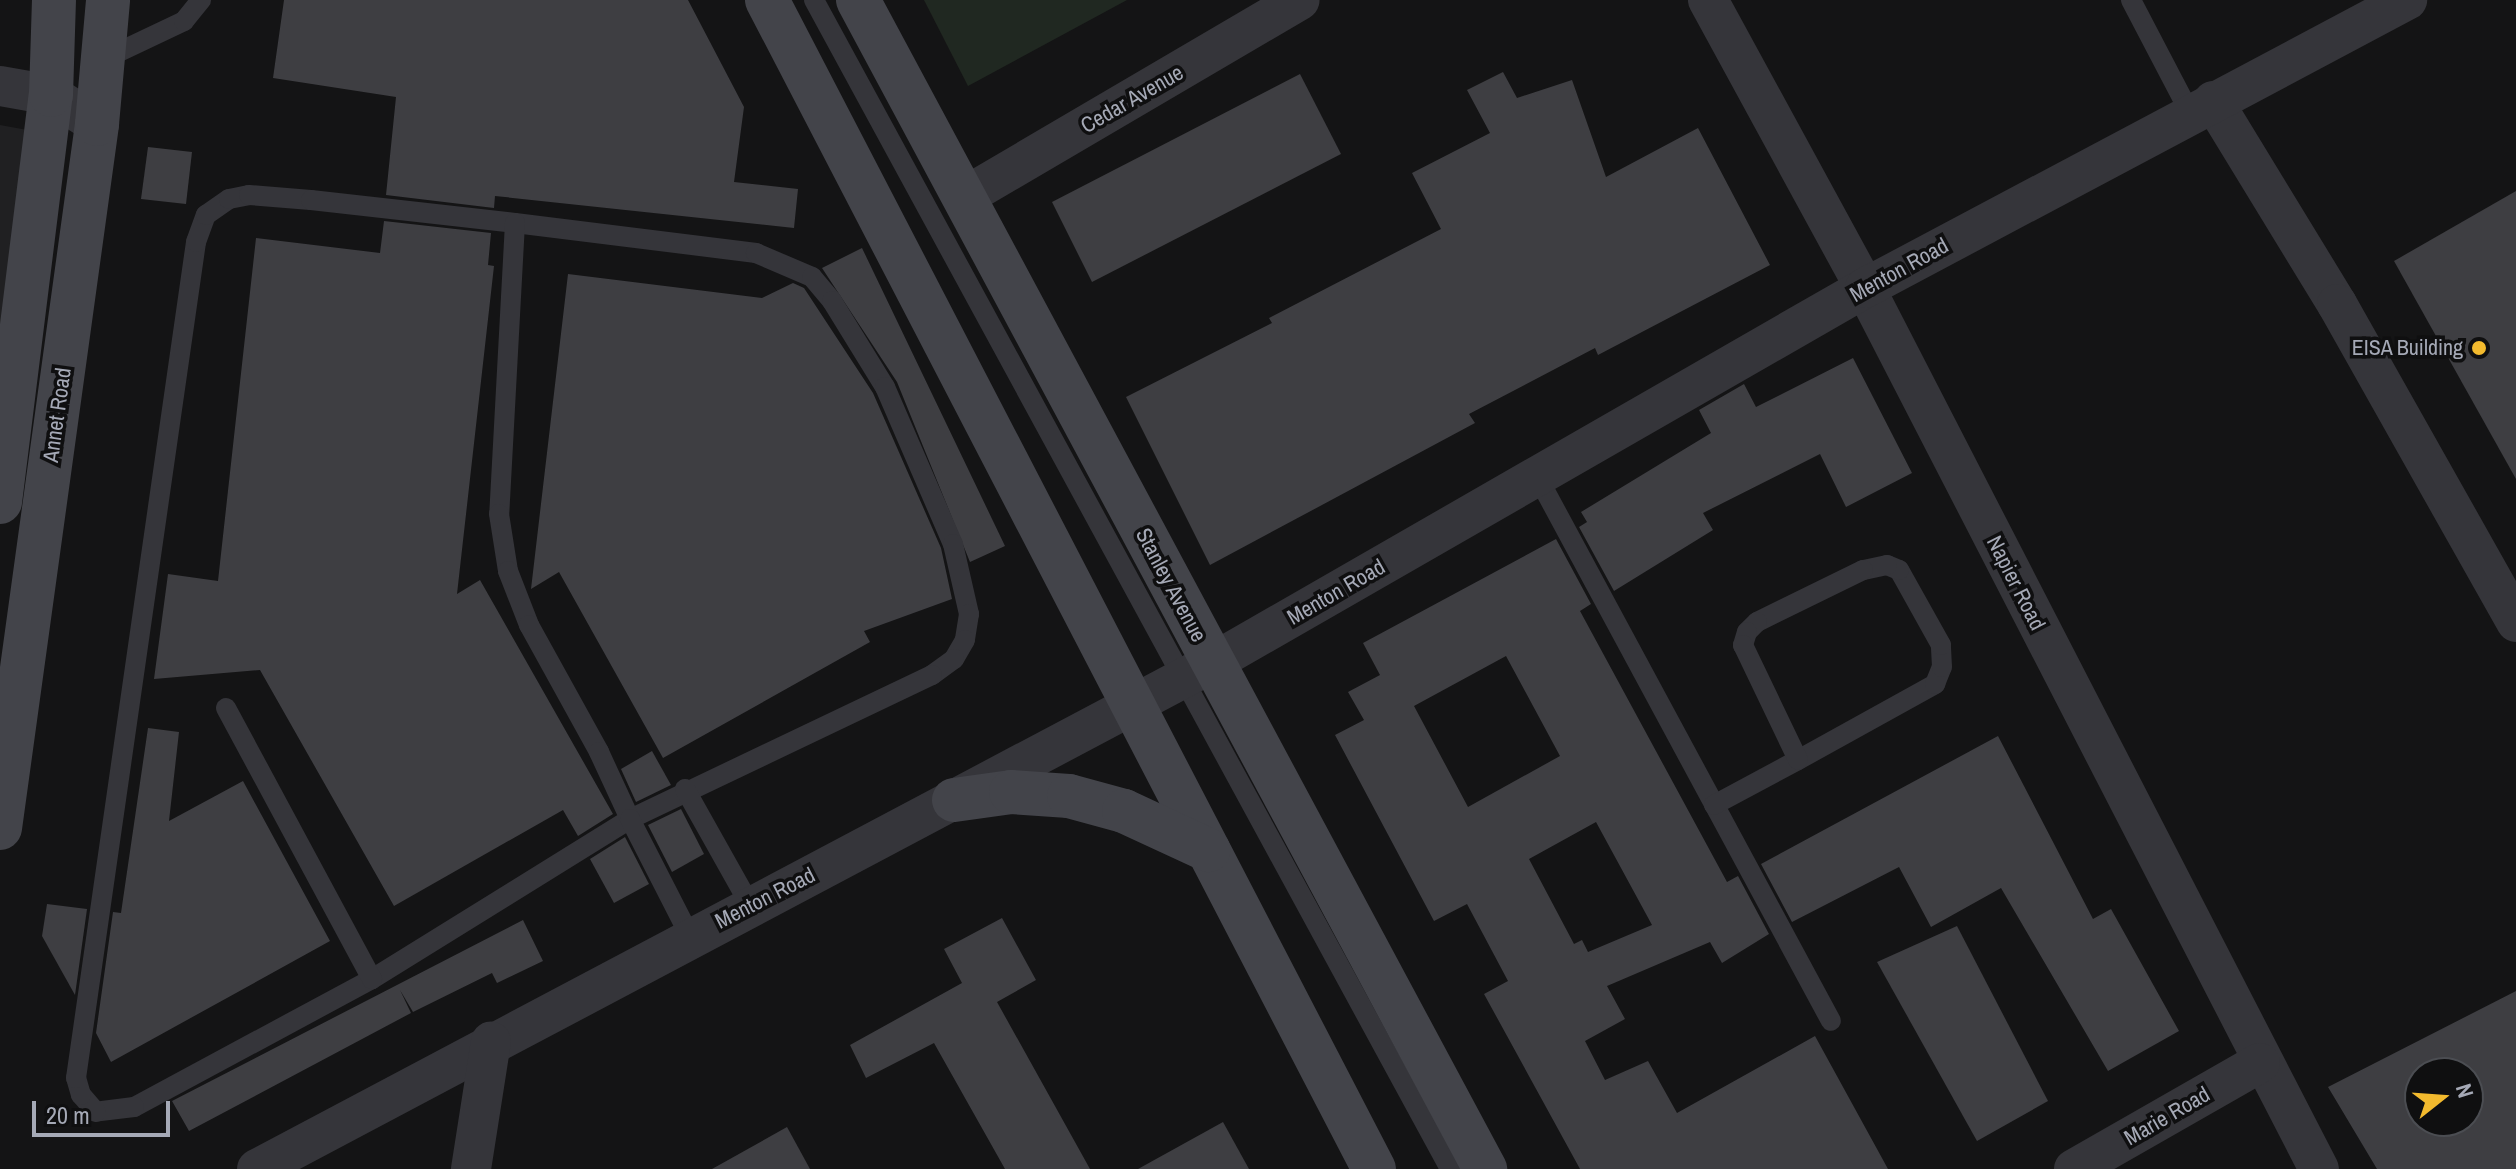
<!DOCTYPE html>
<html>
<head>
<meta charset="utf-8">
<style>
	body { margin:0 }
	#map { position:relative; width:2516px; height:1169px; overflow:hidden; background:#141415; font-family:"Archivo Narrow",sans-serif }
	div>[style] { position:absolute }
	.built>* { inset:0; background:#202022 }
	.green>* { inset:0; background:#202821 }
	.building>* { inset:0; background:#3e3e42 }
	.lane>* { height:20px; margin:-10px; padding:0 10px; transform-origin:10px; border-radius:10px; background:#35353a }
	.street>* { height:40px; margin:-20px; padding:0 20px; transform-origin:20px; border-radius:20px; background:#35353a }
	.secondary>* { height:44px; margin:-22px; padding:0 22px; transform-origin:22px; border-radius:22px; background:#43444a }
	.dots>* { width:22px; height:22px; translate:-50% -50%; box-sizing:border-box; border:4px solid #0f0f10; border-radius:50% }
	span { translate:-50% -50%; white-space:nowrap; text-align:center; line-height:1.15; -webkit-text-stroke:7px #0f0f10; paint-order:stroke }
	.street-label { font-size:22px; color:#a5a9b6 }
	.poi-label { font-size:22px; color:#a5a9b6 }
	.right { translate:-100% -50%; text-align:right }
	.north { position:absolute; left:2404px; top:1057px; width:80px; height:80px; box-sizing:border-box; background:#0f0f10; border:2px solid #4b4d52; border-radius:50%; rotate:73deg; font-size:22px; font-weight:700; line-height:32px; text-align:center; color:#a5a9b6 }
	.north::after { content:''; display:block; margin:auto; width:28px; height:36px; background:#f3ba2e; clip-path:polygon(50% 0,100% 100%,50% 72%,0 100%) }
	.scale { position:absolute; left:32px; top:1101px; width:138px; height:36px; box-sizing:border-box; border:4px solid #a5a9b6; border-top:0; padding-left:10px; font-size:24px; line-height:28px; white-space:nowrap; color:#a5a9b6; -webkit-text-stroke:6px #0f0f10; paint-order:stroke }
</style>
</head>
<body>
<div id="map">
	<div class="built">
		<i style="clip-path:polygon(0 125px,33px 131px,0 327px)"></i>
	</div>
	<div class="green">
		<i style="clip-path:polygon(924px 0,1127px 0,968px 86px)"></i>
	</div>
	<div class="building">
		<i style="clip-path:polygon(284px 0,688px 0,744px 107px,734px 182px,798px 189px,794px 228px,495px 196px,494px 208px,386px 195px,396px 97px,273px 78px)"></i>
		<i style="clip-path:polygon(1503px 72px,1517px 98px,1572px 80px,1606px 177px,1698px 128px,1770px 265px,1598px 355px,1595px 348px,1469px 414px,1475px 423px,1210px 565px,1126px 397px,1272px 323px,1269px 318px,1441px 229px,1412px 173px,1490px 133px,1467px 90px)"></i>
		<i style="clip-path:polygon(1300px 74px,1341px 154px,1092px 282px,1052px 202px)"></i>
		<i style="clip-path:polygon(148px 147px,192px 152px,186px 204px,141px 199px)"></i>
		<i style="clip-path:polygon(2516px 191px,2516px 479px,2394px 261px)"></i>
		<i style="clip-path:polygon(384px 221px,491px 233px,488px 265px,494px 266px,457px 594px,480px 580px,613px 814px,578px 836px,563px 810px,394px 906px,260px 670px,154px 679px,168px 574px,218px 581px,256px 238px,380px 253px)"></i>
		<i style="clip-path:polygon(862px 248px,1005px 546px,970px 562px,897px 382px,822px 268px)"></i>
		<i style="clip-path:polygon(568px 274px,762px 298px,793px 283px,804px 288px,873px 393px,941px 548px,952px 599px,864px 631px,870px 642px,663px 758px,559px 572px,531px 589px)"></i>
		<i style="clip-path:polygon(1853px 358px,1912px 473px,1846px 507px,1820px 454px,1703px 513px,1713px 530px,1614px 591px,1579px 527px,1587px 522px,1581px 512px,1711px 433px,1699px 410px,1744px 384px,1756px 407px)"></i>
		<i style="clip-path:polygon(evenodd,1556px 539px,1591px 604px,1580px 611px,1727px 882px,1738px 876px,1769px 934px,1722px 963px,1710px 942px,1607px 986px,1625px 1019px,1585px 1041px,1605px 1080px,1648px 1061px,1677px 1113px,1815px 1036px,1888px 1169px,1580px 1169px,1484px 994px,1508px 981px,1467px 904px,1434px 921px,1335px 735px,1364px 720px,1348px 692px,1380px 675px,1363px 643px,1556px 539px,1506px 656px,1560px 756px,1468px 807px,1414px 706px,1506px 656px,1556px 539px,1596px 822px,1652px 925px,1588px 952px,1582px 940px,1574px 944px,1529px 859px,1596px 822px)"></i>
		<i style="clip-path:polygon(148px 728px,179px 732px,169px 821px,243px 781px,330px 941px,111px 1062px,96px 1033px,113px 912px,121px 913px)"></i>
		<i style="clip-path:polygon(1998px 736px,2093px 919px,2111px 909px,2179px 1031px,2108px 1071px,2001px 888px,1931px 927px,1899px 867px,1792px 922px,1761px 864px)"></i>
		<i style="clip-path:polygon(652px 751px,671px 785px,636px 802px,621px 769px)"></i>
		<i style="clip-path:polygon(681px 809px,704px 854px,672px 872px,648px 825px)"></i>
		<i style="clip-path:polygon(625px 837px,649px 884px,614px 903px,590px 859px)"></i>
		<i style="clip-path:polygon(47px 904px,87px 909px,75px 995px,42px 936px)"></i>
		<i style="clip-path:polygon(1002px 918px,1036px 980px,997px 1002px,1090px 1169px,1005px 1169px,934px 1043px,866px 1078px,850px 1045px,962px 983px,944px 949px)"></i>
		<i style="clip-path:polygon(523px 920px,543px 961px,497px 983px,492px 973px,413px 1012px,400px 990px,411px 1013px,189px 1131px,172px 1101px)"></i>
		<i style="clip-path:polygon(1957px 926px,2048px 1101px,1977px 1141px,1877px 962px)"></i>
		<i style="clip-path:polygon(evenodd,2516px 991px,2516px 1169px,2377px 1169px,2328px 1087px,2516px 991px,2420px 1073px,2468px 1073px,2468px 1121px,2420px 1121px,2420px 1073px)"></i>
		<i style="clip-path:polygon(1223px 1122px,1249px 1169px,1138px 1169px)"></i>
		<i style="clip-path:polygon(787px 1127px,810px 1169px,712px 1169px)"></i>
	</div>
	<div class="lane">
		<i style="left:814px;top:0;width:1331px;rotate:61.45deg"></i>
		<i style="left:2131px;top:0;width:127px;rotate:62.4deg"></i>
		<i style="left:102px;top:60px;width:91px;rotate:-25.4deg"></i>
		<i style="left:184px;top:21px;width:27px;rotate:-51deg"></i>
		<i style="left:515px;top:223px;width:243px;rotate:7.1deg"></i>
		<i style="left:756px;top:253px;width:61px;rotate:23.2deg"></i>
		<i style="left:812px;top:277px;width:31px;rotate:50deg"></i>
		<i style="left:832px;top:301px;width:101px;rotate:58.4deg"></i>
		<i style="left:885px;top:387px;width:171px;rotate:66.6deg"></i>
		<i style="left:953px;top:544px;width:72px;rotate:77.1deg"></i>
		<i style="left:969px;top:614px;width:26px;rotate:99deg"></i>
		<i style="left:965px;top:640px;width:22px;rotate:120deg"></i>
		<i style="left:954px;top:659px;width:27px;rotate:144deg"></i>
		<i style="left:932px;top:675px;width:335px;rotate:154.5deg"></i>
		<i style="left:630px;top:819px;width:304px;rotate:148.2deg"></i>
		<i style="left:372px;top:979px;width:270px;rotate:151.7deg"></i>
		<i style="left:134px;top:1107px;width:38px;rotate:173deg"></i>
		<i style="left:96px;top:1112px;width:23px;rotate:-131deg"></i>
		<i style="left:81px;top:1095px;width:18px;rotate:-106deg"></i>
		<i style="left:76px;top:1078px;width:845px;rotate:-81.83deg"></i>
		<i style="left:196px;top:242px;width:29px;rotate:-70deg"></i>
		<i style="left:206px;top:215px;width:28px;rotate:-35deg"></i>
		<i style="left:229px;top:199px;width:20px;rotate:-11deg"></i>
		<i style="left:249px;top:195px;width:62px;rotate:4.6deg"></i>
		<i style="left:311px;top:200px;width:205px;rotate:6.4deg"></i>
		<i style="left:515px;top:223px;width:291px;rotate:93.1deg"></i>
		<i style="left:499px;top:514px;width:58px;rotate:81deg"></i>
		<i style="left:508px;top:571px;width:58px;rotate:68.7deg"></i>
		<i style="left:529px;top:625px;width:145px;rotate:61.1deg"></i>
		<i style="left:599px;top:752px;width:74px;rotate:65.2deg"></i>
		<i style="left:630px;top:819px;width:131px;rotate:62.9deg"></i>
		<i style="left:1537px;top:476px;width:619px;rotate:61.66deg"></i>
		<i style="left:226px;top:708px;width:308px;rotate:61.7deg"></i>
		<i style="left:685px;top:789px;width:133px;rotate:60.7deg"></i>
		<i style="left:1714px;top:805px;width:95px;rotate:-28.2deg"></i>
		<i style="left:1798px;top:760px;width:157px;rotate:-29deg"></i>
		<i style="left:1935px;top:684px;width:18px;rotate:-68deg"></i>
		<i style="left:1942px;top:667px;width:22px;rotate:-93deg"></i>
		<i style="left:1941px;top:645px;width:86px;rotate:-119.2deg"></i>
		<i style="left:1899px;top:570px;width:13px;rotate:-157deg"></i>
		<i style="left:1887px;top:565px;width:25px;rotate:168deg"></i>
		<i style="left:1863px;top:570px;width:118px;rotate:153.9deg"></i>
		<i style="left:1757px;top:622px;width:14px;rotate:135deg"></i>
		<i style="left:1747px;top:632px;width:14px;rotate:107deg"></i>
		<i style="left:1743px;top:645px;width:127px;rotate:64.4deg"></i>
	</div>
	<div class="street">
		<i style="left:1708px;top:0;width:328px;rotate:61.4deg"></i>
		<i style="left:1865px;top:288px;width:991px;rotate:62.74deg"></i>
		<i style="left:0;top:86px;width:52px;rotate:10deg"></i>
		<i style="left:51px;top:95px;width:54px;rotate:32.2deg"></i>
		<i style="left:2213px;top:101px;width:238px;rotate:58.6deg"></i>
		<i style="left:2337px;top:304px;width:365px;rotate:60.6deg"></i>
		<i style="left:964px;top:197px;width:389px;rotate:-30.4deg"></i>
		<i style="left:257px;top:1169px;width:1081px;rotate:-27.92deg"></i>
		<i style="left:1212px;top:663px;width:753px;rotate:-29.87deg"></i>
		<i style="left:1865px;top:288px;width:614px;rotate:-27.98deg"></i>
		<i style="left:471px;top:1169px;width:129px;rotate:-81.1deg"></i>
		<i style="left:2074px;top:1169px;width:214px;rotate:-29.7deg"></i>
	</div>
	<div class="secondary">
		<i style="left:767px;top:0;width:1317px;rotate:62.56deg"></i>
		<i style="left:858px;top:0;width:1327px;rotate:61.79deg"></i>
		<i style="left:0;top:502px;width:410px;rotate:-82.9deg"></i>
		<i style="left:51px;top:95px;width:95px;rotate:-88.2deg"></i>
		<i style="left:954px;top:800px;width:58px;rotate:-8deg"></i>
		<i style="left:1011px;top:792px;width:58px;rotate:3.9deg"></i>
		<i style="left:1069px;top:796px;width:57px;rotate:15.3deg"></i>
		<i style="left:1124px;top:811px;width:93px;rotate:24.9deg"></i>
		<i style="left:0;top:828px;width:711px;rotate:-82.15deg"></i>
		<i style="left:97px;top:124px;width:124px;rotate:-84.9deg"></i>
	</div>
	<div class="dots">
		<i style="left:2479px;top:348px;background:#f3ba2e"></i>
	</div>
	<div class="street-label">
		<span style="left:1132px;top:99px;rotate:-30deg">Cedar Avenue</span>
		<span style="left:1899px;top:270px;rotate:-29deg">Menton Road</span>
		<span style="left:57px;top:415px;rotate:-82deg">Annet Road</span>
		<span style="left:2016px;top:583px;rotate:63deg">Napier Road</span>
		<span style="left:1171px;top:585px;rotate:62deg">Stanley Avenue</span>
		<span style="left:1336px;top:592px;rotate:-30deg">Menton Road</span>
		<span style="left:765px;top:898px;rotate:-27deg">Menton Road</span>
		<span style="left:2167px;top:1116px;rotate:-30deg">Marie Road</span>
	</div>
	<div class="poi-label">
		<span class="right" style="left:2463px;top:348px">EISA Building</span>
	</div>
	<div class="north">N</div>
	<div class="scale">20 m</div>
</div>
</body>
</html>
